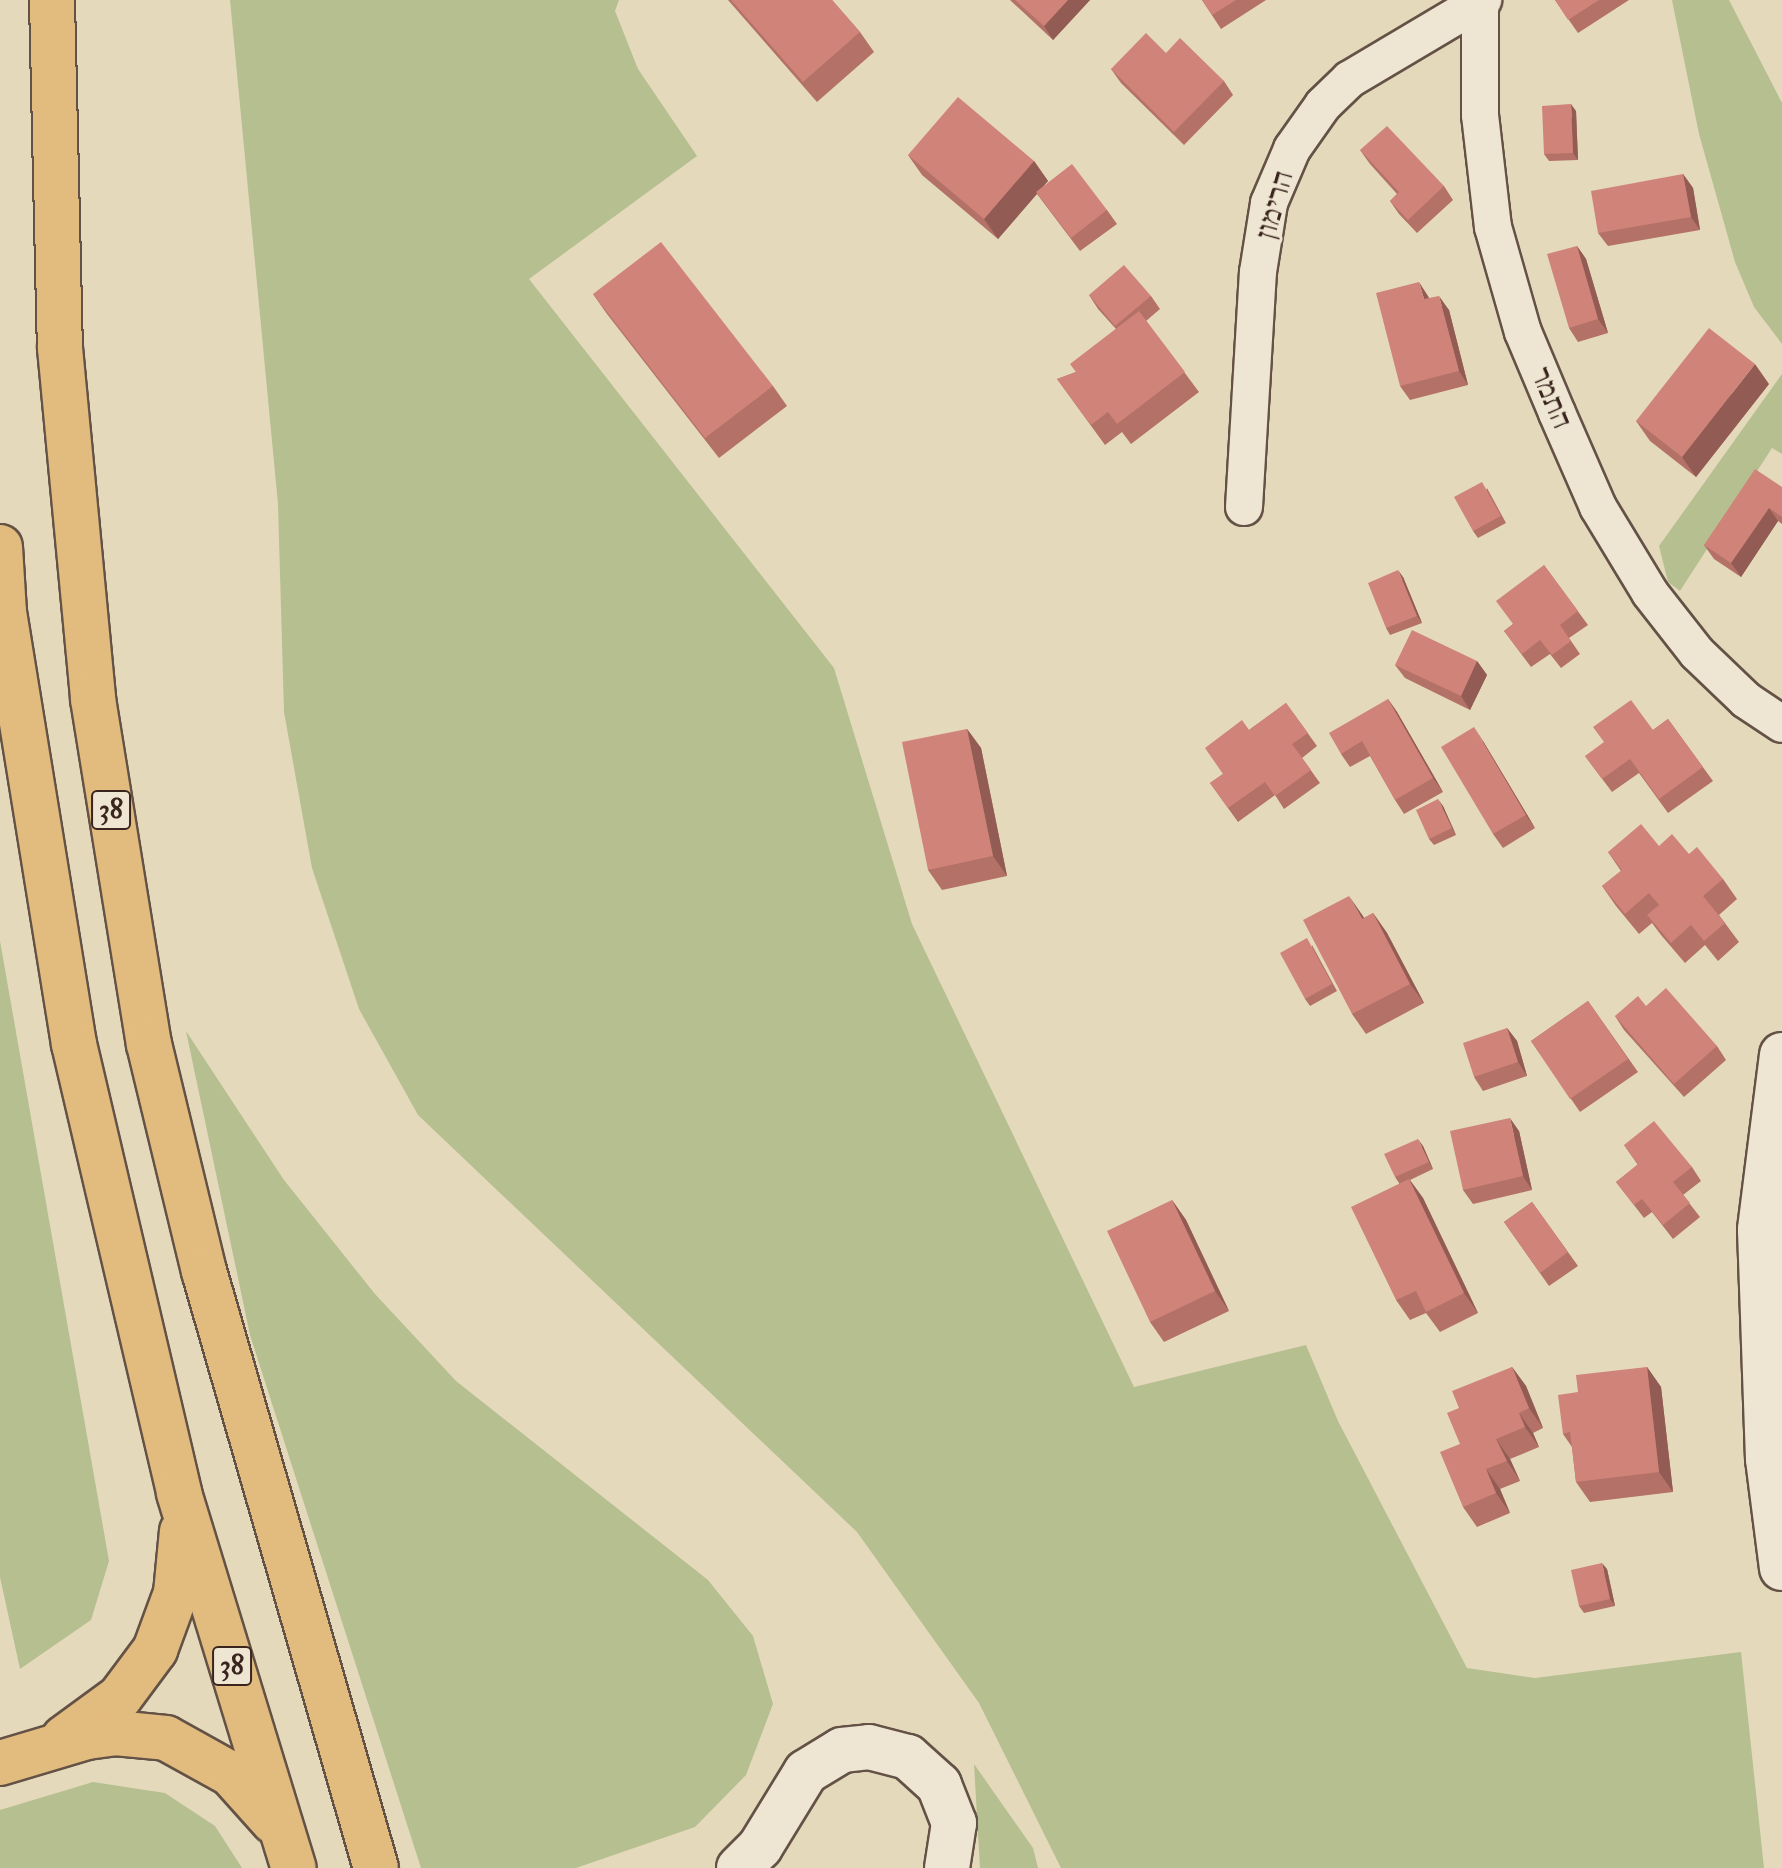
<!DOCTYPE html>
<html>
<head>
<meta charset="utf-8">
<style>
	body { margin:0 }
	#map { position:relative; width:1782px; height:1868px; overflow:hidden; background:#e5d9bc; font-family:"IM FELL Double Pica","Frank Ruhl Libre",serif }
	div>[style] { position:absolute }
	.green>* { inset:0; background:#b5bf90 }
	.roads { filter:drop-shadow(2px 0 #645246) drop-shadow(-2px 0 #645246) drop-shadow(0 2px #645246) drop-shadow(0 -2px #645246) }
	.street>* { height:36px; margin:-18px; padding:0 18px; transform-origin:18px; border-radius:18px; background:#eee6d3 }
	.secondary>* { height:44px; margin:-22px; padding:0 22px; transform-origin:22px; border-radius:22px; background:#eee6d3 }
	.highway>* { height:44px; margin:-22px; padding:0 22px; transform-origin:22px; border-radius:22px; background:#e2bc7e }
	.wall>* { inset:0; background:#b37167 }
	.shaded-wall>* { inset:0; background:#925c54 }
	.building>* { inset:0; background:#d08378 }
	span { translate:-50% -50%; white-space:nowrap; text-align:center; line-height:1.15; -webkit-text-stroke:6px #eee6d3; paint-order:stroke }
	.shield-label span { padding:2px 6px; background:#eee6d3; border:2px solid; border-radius:6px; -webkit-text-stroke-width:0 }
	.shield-label { font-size:28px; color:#39251e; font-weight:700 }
	.street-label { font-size:30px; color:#39251e }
</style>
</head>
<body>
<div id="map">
	<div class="green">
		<i style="clip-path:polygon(230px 0,619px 0,615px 11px,638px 69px,697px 156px,529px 279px,834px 668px,912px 924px,1134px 1387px,1306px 1345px,1338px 1421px,1467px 1668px,1535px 1678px,1741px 1652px,1764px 1868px,1061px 1868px,979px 1703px,857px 1532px,418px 1115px,359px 1009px,312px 868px,284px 712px,278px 504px)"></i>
		<i style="clip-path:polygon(1672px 0,1729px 0,1782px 103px,1782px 344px,1754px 307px,1735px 262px,1699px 134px)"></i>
		<i style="clip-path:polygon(1782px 374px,1782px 454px,1772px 448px,1680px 591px,1668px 582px,1659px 546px)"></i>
		<i style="clip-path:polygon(0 941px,109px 1561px,91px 1620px,20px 1669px,0 1577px)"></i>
		<i style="clip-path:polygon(186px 1031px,284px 1180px,375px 1294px,456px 1381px,708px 1580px,753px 1636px,773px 1704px,746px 1775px,695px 1827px,576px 1868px,421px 1868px,250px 1335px)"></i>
		<i style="clip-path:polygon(974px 1764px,1033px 1848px,1038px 1868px,980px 1868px)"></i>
		<i style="clip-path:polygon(93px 1782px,165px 1793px,215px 1826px,242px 1868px,0 1868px,0 1810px)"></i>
	</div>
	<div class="roads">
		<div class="street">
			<i style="left:1480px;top:2px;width:113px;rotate:90deg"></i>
			<i style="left:1480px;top:115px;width:113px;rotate:83.4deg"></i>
			<i style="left:1493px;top:227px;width:109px;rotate:74.1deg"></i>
			<i style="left:1523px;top:332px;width:88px;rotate:67.2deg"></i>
			<i style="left:1557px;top:413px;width:103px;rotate:66.4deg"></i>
			<i style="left:1598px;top:507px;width:100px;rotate:58.8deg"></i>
			<i style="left:1650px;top:593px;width:76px;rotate:51.9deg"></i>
			<i style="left:1697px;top:653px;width:68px;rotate:43.8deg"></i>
			<i style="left:1746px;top:700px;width:43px;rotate:33.7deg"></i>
			<i style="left:1244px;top:507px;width:235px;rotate:-86.6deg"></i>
			<i style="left:1258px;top:272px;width:70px;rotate:-80.9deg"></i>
			<i style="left:1269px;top:203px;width:59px;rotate:-66.9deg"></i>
			<i style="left:1292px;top:149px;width:54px;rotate:-54.8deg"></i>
			<i style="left:1323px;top:105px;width:37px;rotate:-44deg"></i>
			<i style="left:1350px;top:79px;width:155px;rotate:-30.7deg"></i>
		</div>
		<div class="secondary">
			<i style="left:1782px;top:1055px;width:176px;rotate:97.2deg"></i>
			<i style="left:1760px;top:1230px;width:229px;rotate:88deg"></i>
			<i style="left:1768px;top:1459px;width:110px;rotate:82.7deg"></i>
			<i style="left:739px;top:1868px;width:30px;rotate:-45deg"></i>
			<i style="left:760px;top:1847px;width:88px;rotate:-58.5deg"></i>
			<i style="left:806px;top:1772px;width:42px;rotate:-31.4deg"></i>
			<i style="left:842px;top:1750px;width:27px;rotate:-6deg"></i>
			<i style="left:869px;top:1747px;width:40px;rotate:14.4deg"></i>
			<i style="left:908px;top:1757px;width:42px;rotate:42.1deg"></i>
			<i style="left:939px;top:1785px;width:41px;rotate:68.5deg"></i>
			<i style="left:954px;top:1823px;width:46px;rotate:98.8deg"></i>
		</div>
		<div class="highway">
			<i style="left:52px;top:0;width:348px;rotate:88.7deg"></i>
			<i style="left:60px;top:348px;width:353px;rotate:84.6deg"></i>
			<i style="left:93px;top:699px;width:350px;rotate:80.8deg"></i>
			<i style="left:149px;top:1044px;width:234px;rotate:76.4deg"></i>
			<i style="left:204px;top:1271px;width:621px;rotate:73.93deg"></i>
			<i style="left:0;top:547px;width:65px;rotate:86.5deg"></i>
			<i style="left:4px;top:612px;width:438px;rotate:80.8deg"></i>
			<i style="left:74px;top:1044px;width:461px;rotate:76.8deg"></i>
			<i style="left:179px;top:1493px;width:392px;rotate:73deg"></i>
			<i style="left:64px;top:1738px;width:69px;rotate:-36.2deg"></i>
			<i style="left:120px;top:1697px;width:59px;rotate:-53.3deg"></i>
			<i style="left:155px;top:1650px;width:61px;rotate:-69.8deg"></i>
			<i style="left:176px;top:1593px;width:62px;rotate:-84.5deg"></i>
			<i style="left:0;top:1763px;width:91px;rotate:-16.6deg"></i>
			<i style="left:87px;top:1737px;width:28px;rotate:-8deg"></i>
			<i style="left:115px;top:1733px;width:51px;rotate:5.6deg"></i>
			<i style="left:166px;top:1738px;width:74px;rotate:29deg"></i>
			<i style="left:231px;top:1774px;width:64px;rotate:48.1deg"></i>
		</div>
	</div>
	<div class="wall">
		<i style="clip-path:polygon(728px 0,832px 0,860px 32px,874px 52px,817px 102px)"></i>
		<i style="clip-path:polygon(1010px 0,1090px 0,1053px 40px)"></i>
		<i style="clip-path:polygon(1202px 0,1266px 0,1221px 29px)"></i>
		<i style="clip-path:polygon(1555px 0,1629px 0,1578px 33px)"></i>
		<i style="clip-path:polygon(1166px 53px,1224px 81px,1233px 95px,1184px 145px,1121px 83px,1111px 69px)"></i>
		<i style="clip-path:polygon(1576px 111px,1578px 160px,1549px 161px,1544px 154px)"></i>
		<i style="clip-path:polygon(1360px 150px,1444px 186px,1453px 200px,1417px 233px,1399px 214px,1390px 201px,1397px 194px,1370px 164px)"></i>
		<i style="clip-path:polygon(908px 155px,1034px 161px,1048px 181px,1041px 188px,1107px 210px,1117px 224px,1080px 251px,1037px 194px,998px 239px,922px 175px)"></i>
		<i style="clip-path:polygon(1683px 174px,1693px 188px,1700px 230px,1608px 246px,1598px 233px)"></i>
		<i style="clip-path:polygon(1577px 246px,1586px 259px,1608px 333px,1578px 342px,1569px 328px)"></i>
		<i style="clip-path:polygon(593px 294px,773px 386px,787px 406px,719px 458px,607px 314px)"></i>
		<i style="clip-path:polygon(1089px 295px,1151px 296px,1160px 309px,1146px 321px,1199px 392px,1131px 444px,1122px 432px,1105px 445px,1057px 379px,1076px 372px,1116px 329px,1098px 309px)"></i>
		<i style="clip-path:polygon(1428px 296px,1429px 298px,1449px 310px,1468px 385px,1410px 400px,1400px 386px)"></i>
		<i style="clip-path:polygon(1769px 384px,1696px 477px,1650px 441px,1636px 421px)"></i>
		<i style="clip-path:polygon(1782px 487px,1782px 524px,1778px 521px,1741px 577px,1714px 559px,1704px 545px)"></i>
		<i style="clip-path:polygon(1487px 488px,1506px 523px,1478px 538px,1473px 531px)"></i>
		<i style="clip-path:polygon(1544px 565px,1588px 625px,1569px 638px,1580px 654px,1561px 668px,1550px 654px,1531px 667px,1504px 631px,1513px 624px)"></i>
		<i style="clip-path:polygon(1403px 577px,1422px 623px,1390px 635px,1386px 628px)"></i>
		<i style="clip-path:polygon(1477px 661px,1487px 675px,1470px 710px,1405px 678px,1395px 665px)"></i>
		<i style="clip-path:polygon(1388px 699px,1397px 712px,1443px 792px,1404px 814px,1395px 800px,1370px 756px,1350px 767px,1341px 754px)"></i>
		<i style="clip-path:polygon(1286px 703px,1317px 746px,1302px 758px,1320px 783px,1284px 809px,1275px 795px,1238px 822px,1210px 783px,1223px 774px,1249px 730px)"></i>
		<i style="clip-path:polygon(1668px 719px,1713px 781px,1668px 813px,1639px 773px,1612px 792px,1585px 756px,1653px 730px)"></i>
		<i style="clip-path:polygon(967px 729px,981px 748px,1007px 876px,942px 890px,928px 870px)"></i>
		<i style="clip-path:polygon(1483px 741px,1535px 828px,1503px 848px,1493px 834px)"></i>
		<i style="clip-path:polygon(1443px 806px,1456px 835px,1434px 845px,1429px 839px)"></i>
		<i style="clip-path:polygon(1659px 846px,1689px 854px,1723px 879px,1737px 899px,1719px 915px,1739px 942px,1718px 961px,1705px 945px,1685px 963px,1661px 935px,1652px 923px,1639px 934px,1616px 906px,1602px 886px,1621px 871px,1608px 852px)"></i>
		<i style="clip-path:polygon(1373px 913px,1387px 933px,1424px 1003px,1366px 1034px,1352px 1014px,1364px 918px)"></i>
		<i style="clip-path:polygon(1312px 945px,1337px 991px,1310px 1006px,1305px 999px)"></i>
		<i style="clip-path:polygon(1588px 1001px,1638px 1072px,1580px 1112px,1531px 1041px)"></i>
		<i style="clip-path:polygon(1646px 1006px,1717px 1046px,1726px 1060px,1684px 1097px,1624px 1030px,1615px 1016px)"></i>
		<i style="clip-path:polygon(1507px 1028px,1517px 1041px,1527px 1076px,1483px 1091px,1474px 1077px)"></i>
		<i style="clip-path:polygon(1519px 1131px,1532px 1190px,1473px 1204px,1463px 1190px)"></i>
		<i style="clip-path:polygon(1624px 1145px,1692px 1167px,1701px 1181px,1683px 1195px,1700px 1217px,1673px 1239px,1652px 1212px,1644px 1218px,1616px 1182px,1638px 1165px)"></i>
		<i style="clip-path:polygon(1423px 1146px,1433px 1169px,1410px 1180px,1423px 1198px,1478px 1313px,1440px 1332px,1426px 1313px,1410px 1320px,1396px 1300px,1399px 1183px,1395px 1177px)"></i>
		<i style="clip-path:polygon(1172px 1200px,1186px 1220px,1229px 1311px,1164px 1342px,1150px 1322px)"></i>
		<i style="clip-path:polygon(1532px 1202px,1578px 1266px,1549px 1286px,1504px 1222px)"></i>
		<i style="clip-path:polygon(1512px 1367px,1526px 1386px,1543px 1428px,1533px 1433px,1539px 1447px,1510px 1459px,1520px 1481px,1500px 1489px,1510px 1513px,1477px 1527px,1463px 1507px,1459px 1408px)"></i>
		<i style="clip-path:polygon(1647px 1367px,1661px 1387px,1673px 1492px,1590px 1502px,1576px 1482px,1572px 1447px,1563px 1434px,1578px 1392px)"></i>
		<i style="clip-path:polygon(1607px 1569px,1615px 1606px,1584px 1613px,1579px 1606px)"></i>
	</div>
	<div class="shaded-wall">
		<i style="clip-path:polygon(1068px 0,1090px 0,1053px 40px,1044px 26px)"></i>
		<i style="clip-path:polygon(1571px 104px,1576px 111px,1578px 160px,1573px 153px)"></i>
		<i style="clip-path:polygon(1034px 161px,1048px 181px,998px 239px,984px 219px)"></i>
		<i style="clip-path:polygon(1683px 174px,1693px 188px,1700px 230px,1691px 217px)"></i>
		<i style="clip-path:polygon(1577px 246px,1586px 259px,1608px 333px,1598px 319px)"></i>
		<i style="clip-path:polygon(1419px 282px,1428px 296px,1433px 313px,1424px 299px)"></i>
		<i style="clip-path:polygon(1439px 296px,1449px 310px,1468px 385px,1459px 371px)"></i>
		<i style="clip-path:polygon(1755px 364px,1769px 384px,1696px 477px,1682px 457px)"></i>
		<i style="clip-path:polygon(1769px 508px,1778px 521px,1741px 577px,1731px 563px)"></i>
		<i style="clip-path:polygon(1398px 570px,1403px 577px,1422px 623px,1417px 616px)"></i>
		<i style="clip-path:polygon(1477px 661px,1487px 675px,1470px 710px,1461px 696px)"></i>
		<i style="clip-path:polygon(1388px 699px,1397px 712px,1443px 792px,1433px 778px)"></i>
		<i style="clip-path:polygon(1474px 727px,1483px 741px,1535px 828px,1526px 815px)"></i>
		<i style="clip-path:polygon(967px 729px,981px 748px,1007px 876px,993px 856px)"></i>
		<i style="clip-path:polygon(1438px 799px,1443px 806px,1456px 835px,1452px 828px)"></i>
		<i style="clip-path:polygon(1349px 896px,1363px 916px,1376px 939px,1362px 919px)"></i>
		<i style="clip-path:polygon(1373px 913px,1387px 933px,1424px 1003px,1410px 984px)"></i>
		<i style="clip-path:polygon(1507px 1028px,1517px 1041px,1527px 1076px,1518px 1062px)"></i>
		<i style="clip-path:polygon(1510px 1118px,1519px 1131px,1532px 1190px,1523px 1176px)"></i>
		<i style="clip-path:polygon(1418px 1139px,1423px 1146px,1433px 1169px,1429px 1162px)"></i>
		<i style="clip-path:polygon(1409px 1179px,1423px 1198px,1478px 1313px,1464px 1293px)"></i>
		<i style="clip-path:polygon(1172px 1200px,1186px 1220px,1229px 1311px,1215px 1291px)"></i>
		<i style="clip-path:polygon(1512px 1367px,1526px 1386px,1543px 1428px,1529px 1408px)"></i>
		<i style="clip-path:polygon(1647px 1367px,1661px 1387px,1673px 1492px,1659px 1472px)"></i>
		<i style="clip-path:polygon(1519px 1413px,1533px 1433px,1539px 1447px,1525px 1427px)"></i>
		<i style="clip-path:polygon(1496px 1439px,1510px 1459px,1520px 1481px,1507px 1461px)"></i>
		<i style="clip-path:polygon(1486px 1469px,1500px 1489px,1510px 1513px,1496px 1493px)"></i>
		<i style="clip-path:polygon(1602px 1563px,1607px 1569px,1615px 1606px,1610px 1599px)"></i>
	</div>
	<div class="building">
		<i style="clip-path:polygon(731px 0,832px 0,860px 32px,803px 82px)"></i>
		<i style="clip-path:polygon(1015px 0,1068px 0,1044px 26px)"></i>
		<i style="clip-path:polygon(1202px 0,1236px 0,1212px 15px)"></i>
		<i style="clip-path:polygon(1555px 0,1599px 0,1568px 20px)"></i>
		<i style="clip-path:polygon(1146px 33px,1166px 53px,1180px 38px,1224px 81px,1174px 132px,1111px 69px)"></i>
		<i style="clip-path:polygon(958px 97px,1034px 161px,984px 219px,908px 155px)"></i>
		<i style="clip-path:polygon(1571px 104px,1573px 153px,1544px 154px,1542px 106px)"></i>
		<i style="clip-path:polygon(1387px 126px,1444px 186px,1408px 220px,1390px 201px,1399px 192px,1360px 150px)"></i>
		<i style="clip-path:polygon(1072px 164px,1107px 210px,1071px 238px,1036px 192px)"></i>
		<i style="clip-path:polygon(1683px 174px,1691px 217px,1598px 233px,1591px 191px)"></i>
		<i style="clip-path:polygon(661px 242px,773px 386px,705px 438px,593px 294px)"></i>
		<i style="clip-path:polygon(1577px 246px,1598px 319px,1569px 328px,1547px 254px)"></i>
		<i style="clip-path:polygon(1124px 265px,1151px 296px,1115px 326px,1089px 295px)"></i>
		<i style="clip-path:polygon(1419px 282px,1424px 299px,1439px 296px,1459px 371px,1400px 386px,1376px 293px)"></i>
		<i style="clip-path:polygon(1139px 311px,1185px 372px,1117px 424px,1108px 412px,1091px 425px,1057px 379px,1076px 372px,1070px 364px)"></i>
		<i style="clip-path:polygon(1709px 328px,1755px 364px,1682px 457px,1636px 421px)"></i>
		<i style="clip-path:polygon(1755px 469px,1782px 487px,1782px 517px,1769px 508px,1731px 563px,1704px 545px)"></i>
		<i style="clip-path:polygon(1482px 482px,1501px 516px,1473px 531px,1454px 497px)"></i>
		<i style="clip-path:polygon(1544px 565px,1578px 611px,1560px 625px,1571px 641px,1552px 655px,1540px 640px,1522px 654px,1504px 631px,1513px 624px,1496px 601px)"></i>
		<i style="clip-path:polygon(1398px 570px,1417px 616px,1386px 628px,1368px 583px)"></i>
		<i style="clip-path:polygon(1412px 630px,1477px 661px,1461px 696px,1395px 665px)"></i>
		<i style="clip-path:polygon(1388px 699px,1433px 778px,1395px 800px,1362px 741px,1341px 754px,1329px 733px)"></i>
		<i style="clip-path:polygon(1631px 700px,1653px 730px,1668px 719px,1703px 767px,1659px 799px,1630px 759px,1602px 779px,1585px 756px,1604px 742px,1593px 727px)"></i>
		<i style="clip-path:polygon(1286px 703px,1308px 733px,1292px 744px,1311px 770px,1275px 796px,1265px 782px,1228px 808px,1210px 783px,1223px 774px,1205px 748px,1242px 720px,1249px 730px)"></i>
		<i style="clip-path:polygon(1474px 727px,1526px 815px,1493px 834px,1441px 747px)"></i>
		<i style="clip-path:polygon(967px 729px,993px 856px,928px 870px,902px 742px)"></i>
		<i style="clip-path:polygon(1438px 799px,1452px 828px,1429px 839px,1416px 810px)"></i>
		<i style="clip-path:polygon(1641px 824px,1659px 846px,1672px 834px,1689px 854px,1697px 847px,1723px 879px,1703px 896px,1725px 923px,1704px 941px,1691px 925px,1671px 943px,1647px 915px,1659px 905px,1649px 893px,1625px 914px,1602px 886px,1622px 870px,1608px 852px)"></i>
		<i style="clip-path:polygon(1349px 896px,1362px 919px,1373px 913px,1410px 984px,1352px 1014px,1303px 920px)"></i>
		<i style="clip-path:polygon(1307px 938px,1332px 984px,1305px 999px,1280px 953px)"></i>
		<i style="clip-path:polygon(1666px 988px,1717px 1046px,1674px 1084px,1615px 1016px,1638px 996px,1646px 1006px)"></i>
		<i style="clip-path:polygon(1588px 1001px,1628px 1059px,1570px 1099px,1531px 1041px)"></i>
		<i style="clip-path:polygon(1507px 1028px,1518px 1062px,1474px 1077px,1463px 1043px)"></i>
		<i style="clip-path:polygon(1510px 1118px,1523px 1176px,1463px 1190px,1450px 1131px)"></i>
		<i style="clip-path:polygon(1654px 1121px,1692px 1167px,1673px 1182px,1690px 1203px,1663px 1225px,1642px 1199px,1634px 1205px,1616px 1182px,1638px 1164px,1624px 1145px)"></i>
		<i style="clip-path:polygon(1418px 1139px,1429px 1162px,1395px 1177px,1384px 1154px)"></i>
		<i style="clip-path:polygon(1409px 1179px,1464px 1293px,1426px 1312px,1416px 1291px,1396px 1300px,1351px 1207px)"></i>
		<i style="clip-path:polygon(1172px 1200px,1215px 1291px,1150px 1322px,1107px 1231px)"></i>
		<i style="clip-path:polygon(1532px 1202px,1568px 1252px,1540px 1273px,1504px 1222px)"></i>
		<i style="clip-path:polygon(1512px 1367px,1529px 1408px,1519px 1413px,1525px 1427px,1496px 1439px,1507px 1461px,1486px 1469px,1496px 1493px,1463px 1507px,1440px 1452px,1460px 1444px,1447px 1413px,1459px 1408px,1452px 1391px)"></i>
		<i style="clip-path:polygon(1647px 1367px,1659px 1472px,1576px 1482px,1570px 1432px,1563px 1434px,1558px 1395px,1578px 1392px,1576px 1375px)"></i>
		<i style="clip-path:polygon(1602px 1563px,1610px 1599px,1579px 1606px,1571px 1570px)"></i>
	</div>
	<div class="shield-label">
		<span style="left:111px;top:810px">38</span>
		<span style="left:232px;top:1666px">38</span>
	</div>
	<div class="street-label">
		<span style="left:1275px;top:205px;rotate:-74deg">הרימון</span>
		<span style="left:1551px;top:398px;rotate:67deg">התמר</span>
	</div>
</div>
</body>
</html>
